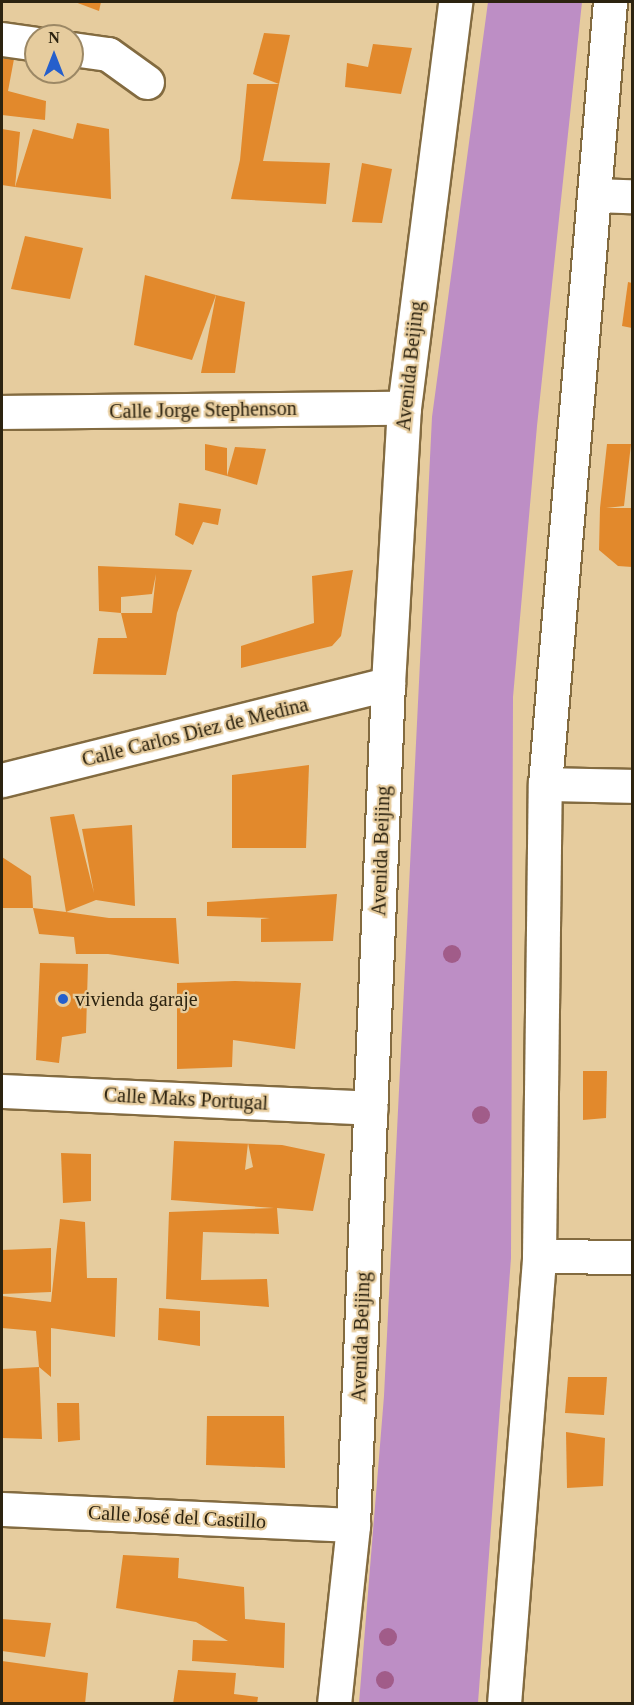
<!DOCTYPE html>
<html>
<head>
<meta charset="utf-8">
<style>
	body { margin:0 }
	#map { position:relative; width:634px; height:1705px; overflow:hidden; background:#e6cc9e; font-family:Georgia,serif }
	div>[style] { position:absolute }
	.green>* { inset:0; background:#bd8ec5 }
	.building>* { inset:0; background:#e2892c }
	.roads { filter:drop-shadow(2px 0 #836b40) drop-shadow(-2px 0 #836b40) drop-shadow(0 2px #836b40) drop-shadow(0 -2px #836b40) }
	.minor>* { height:33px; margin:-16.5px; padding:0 16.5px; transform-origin:16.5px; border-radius:16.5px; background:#fff }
	.trees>* { width:18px; height:18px; margin:-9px; border-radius:50%; background:#a15c89 }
	.dots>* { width:16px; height:16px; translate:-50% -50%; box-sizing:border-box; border:3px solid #e6cc9e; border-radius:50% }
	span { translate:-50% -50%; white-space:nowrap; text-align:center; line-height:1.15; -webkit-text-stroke:4.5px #e6cc9e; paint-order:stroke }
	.street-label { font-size:20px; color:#2c2310 }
	.poi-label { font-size:20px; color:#2c2310 }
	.left { translate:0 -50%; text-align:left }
	.frame { position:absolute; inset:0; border:3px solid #2c2310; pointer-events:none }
	.north { position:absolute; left:24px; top:24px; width:60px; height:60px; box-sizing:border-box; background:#e6cc9e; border:2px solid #9c8865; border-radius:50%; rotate:0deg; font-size:16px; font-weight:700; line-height:24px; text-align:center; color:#2c2310 }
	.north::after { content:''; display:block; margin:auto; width:21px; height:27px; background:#255fcc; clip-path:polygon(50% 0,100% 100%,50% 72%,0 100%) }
</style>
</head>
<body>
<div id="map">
	<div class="green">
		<i style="clip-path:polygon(488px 2px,582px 2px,537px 426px,513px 697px,511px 1258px,478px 1703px,359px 1703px,384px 1396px,432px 417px)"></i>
	</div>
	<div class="building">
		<i style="clip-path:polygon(75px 2px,101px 2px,99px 11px)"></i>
		<i style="clip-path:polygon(264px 33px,290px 35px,279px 84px,253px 74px)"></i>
		<i style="clip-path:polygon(373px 44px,412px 48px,401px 94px,345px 87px,347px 63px,368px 67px)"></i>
		<i style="clip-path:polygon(2px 59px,14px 59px,8px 91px,46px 101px,45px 120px,2px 115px)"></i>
		<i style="clip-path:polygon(247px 84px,279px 84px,263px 161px,330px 163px,326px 204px,231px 199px,240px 160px)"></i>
		<i style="clip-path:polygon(77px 123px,109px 129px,111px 199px,15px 187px,33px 129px,73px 139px)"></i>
		<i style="clip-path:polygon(2px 129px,20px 132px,15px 187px,2px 185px)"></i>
		<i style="clip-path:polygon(362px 163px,392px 169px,382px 223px,352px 222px)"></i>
		<i style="clip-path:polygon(25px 236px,83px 248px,70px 299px,11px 289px)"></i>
		<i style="clip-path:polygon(145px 275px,216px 295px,192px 360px,134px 345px)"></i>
		<i style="clip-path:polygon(628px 282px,632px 283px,632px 328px,622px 326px)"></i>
		<i style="clip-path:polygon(216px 295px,245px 302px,235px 373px,201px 373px)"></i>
		<i style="clip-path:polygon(205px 444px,227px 448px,227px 476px,205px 470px)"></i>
		<i style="clip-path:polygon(607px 444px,631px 444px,624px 506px,606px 508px,632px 508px,632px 567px,618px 566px,599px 550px,600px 508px)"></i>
		<i style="clip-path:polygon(235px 447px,266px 449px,257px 485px,227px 476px)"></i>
		<i style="clip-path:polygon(179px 503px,221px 509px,218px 525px,203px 522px,193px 545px,175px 535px)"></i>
		<i style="clip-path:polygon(evenodd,98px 566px,192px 570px,177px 613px,166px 675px,93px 674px,98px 638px,127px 638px,121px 613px,99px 611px,98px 566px,156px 574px,152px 613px,121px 613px,121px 597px,152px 594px,156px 574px)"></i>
		<i style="clip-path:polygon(353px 570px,341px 636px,332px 646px,241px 668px,241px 646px,314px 623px,312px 576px)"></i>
		<i style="clip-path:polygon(309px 765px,306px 848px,232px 848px,232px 775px)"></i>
		<i style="clip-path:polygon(74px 814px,94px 893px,82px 829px,132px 825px,135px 906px,96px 900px,66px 912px,109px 918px,176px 918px,179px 964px,108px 954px,76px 954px,74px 937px,39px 934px,33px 908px,66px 912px,50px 817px)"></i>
		<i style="clip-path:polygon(2px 857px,31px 876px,33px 908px,2px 908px)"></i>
		<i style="clip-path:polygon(337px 894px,333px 941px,261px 942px,261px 919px,270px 918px,207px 916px,207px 902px)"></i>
		<i style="clip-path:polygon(40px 963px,88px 964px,86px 1033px,62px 1037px,59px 1063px,36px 1060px)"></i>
		<i style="clip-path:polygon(235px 981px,301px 983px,295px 1049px,233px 1040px,232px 1067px,177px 1069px,177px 983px)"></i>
		<i style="clip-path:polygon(583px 1071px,607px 1071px,606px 1118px,583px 1120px)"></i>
		<i style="clip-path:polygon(evenodd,174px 1141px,282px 1145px,325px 1154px,313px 1211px,277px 1208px,279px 1234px,203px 1232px,201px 1280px,267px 1279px,269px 1307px,166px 1299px,169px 1212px,274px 1208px,171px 1200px,174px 1141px,248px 1143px,253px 1167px,245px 1170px,248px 1143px)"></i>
		<i style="clip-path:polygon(61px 1153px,91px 1154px,91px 1201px,63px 1203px)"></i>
		<i style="clip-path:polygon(60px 1219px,85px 1222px,87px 1278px,117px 1278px,115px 1337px,51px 1328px,51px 1377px,39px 1367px,42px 1439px,2px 1438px,2px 1369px,39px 1367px,36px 1331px,2px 1328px,2px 1296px,51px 1302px)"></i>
		<i style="clip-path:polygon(51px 1248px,51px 1292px,2px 1294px,2px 1250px)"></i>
		<i style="clip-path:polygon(159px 1308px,200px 1311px,200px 1346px,158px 1340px)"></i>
		<i style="clip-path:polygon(568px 1377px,607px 1377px,604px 1415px,565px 1413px)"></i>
		<i style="clip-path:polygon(57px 1403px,79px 1403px,80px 1440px,58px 1442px)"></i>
		<i style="clip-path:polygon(207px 1416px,284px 1416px,285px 1468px,206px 1465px)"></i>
		<i style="clip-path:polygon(566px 1432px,605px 1438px,603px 1486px,567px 1488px)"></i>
		<i style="clip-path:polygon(123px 1555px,179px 1558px,178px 1578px,244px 1587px,245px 1619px,285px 1623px,284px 1668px,192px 1661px,193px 1640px,228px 1641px,196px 1622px,116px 1608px)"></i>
		<i style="clip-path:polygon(2px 1619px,51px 1623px,45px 1657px,2px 1651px)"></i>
		<i style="clip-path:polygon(2px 1661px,88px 1673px,85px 1704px,2px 1704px)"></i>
		<i style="clip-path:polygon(178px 1670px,236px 1673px,234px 1694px,258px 1697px,257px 1704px,173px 1704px)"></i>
	</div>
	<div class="roads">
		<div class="minor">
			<i style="left:2px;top:39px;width:34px;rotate:8deg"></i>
			<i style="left:72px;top:49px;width:36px;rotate:8deg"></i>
			<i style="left:108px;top:54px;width:48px;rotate:35.7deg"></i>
			<i style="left:594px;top:195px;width:38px;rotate:2deg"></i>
			<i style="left:2px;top:412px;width:402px;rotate:-0.6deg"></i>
			<i style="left:2px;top:780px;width:398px;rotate:-14deg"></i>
			<i style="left:545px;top:784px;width:87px;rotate:1.3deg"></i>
			<i style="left:2px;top:1091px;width:369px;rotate:2.6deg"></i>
			<i style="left:539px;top:1256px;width:93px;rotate:0.6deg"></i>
			<i style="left:2px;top:1509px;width:351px;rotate:2.6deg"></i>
			<i style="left:334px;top:1704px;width:180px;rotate:-83.9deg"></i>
			<i style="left:353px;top:1525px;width:842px;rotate:-87.62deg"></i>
			<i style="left:388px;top:684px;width:276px;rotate:-86.7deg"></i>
			<i style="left:404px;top:408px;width:409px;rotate:-82.8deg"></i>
			<i style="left:504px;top:1704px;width:449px;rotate:-85.5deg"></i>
			<i style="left:539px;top:1256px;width:472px;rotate:-89.3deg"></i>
			<i style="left:545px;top:784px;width:785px;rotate:-85.25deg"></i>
		</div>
	</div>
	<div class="trees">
		<i style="left:452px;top:954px"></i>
		<i style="left:481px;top:1115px"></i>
		<i style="left:388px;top:1637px"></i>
		<i style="left:385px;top:1680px"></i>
	</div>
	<div class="dots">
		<i style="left:63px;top:999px;background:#255fcc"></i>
	</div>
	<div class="street-label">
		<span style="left:410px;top:366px;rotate:-84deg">Avenida Beijing</span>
		<span style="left:203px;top:410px;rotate:-1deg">Calle Jorge Stephenson</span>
		<span style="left:195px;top:732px;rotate:-14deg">Calle Carlos Diez de Medina</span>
		<span style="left:381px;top:851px;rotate:-88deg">Avenida Beijing</span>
		<span style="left:186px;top:1099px;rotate:3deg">Calle Maks Portugal</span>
		<span style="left:361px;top:1337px;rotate:-88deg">Avenida Beijing</span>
		<span style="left:177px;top:1517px;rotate:3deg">Calle José del Castillo</span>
	</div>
	<div class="poi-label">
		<span class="left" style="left:75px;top:999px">vivienda garaje</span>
	</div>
	<div class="frame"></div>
	<div class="north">N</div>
</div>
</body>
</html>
